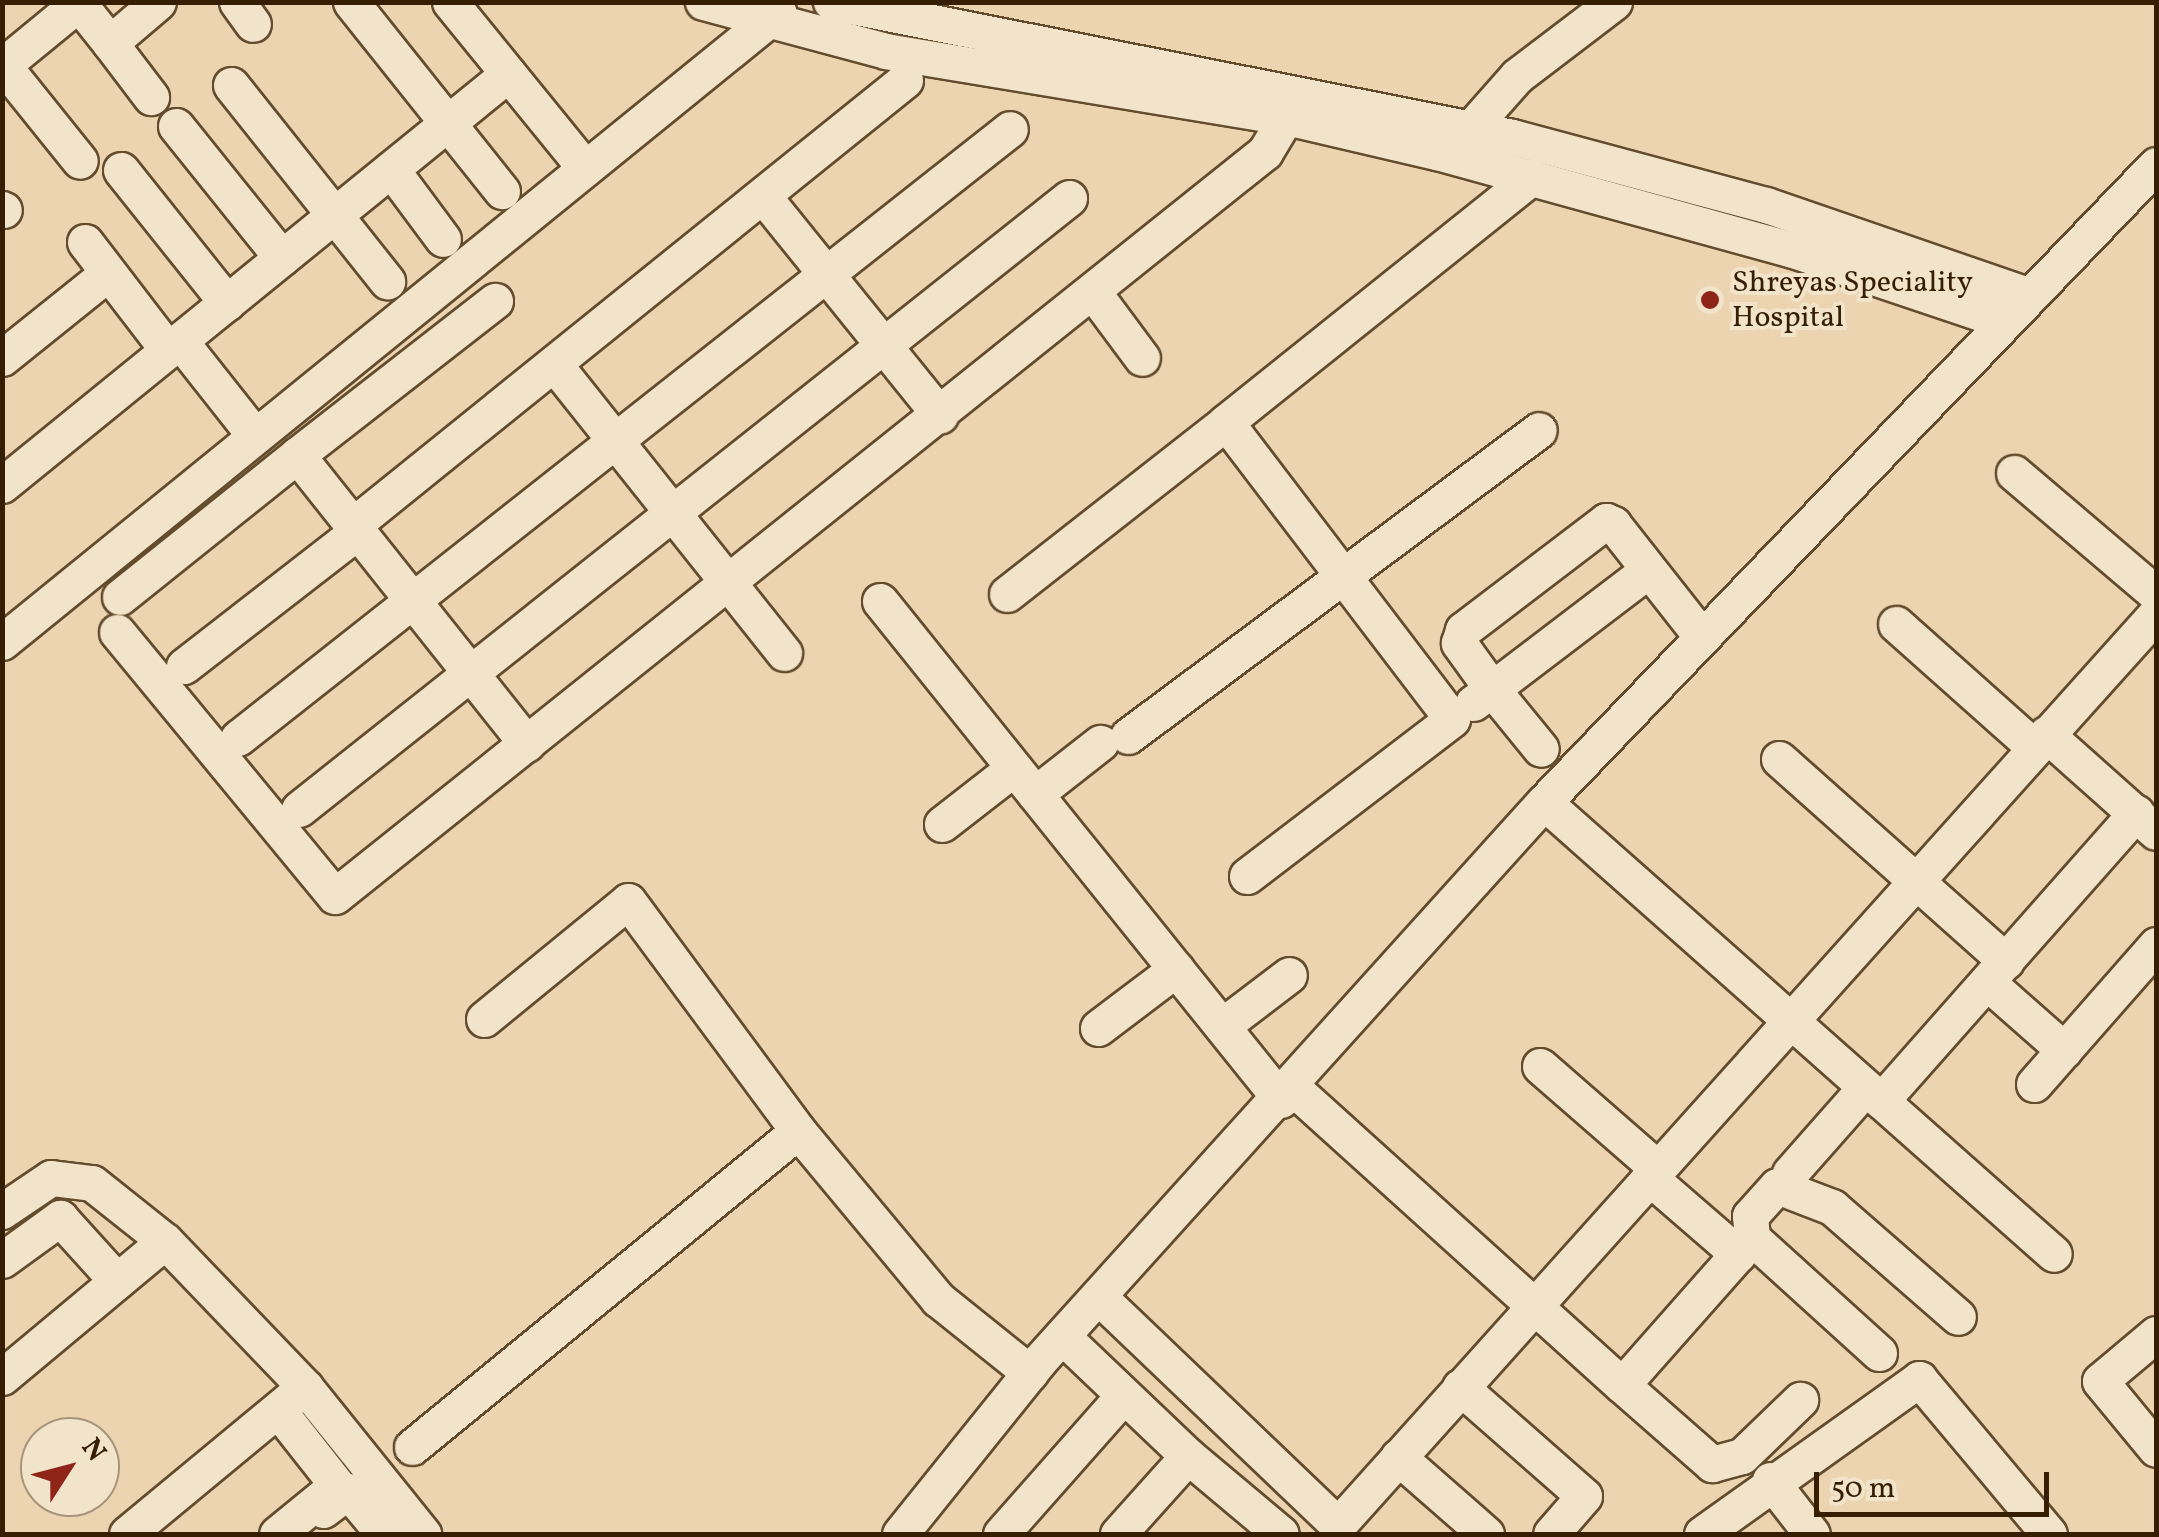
<!DOCTYPE html>
<html>
<head>
<meta charset="utf-8">
<style>
	body { margin:0 }
	#map { position:relative; width:2159px; height:1537px; overflow:hidden; background:#ebd4af; font-family:Vollkorn,serif }
	div>[style] { position:absolute }
	.roads { filter:drop-shadow(2px 0 #634c2d) drop-shadow(-2px 0 #634c2d) drop-shadow(0 2px #634c2d) drop-shadow(0 -2px #634c2d) }
	.minor>* { height:35px; margin:-17.5px; padding:0 17.5px; transform-origin:17.5px; border-radius:17.5px; background:#f2e3cb }
	.dots>* { width:28px; height:28px; translate:-50% -50%; box-sizing:border-box; border:5px solid #f2e3cb; border-radius:50% }
	span { translate:-50% -50%; white-space:nowrap; text-align:center; line-height:1.15; -webkit-text-stroke:8px #f2e3cb; paint-order:stroke }
	.poi-label { font-size:30px; color:#361e02 }
	.left { translate:0 -50%; text-align:left }
	.frame { position:absolute; inset:0; border:5px solid #361e02; pointer-events:none }
	.north { position:absolute; left:20px; top:1417px; width:100px; height:100px; box-sizing:border-box; background:#f2e3cb; border:2px solid #a7947b; border-radius:50%; rotate:54deg; font-size:28px; font-weight:700; line-height:40px; text-align:center; color:#361e02 }
	.north::after { content:''; display:block; margin:auto; width:35px; height:45px; background:#8f2418; clip-path:polygon(50% 0,100% 100%,50% 72%,0 100%) }
	.scale { position:absolute; left:1814px; top:1472px; width:235px; height:45px; box-sizing:border-box; border:5px solid #361e02; border-top:0; padding-left:12px; font-size:30px; line-height:35px; white-space:nowrap; color:#361e02; -webkit-text-stroke:8px #f2e3cb; paint-order:stroke }
</style>
</head>
<body>
<div id="map">
	<div class="roads">
		<div class="minor">
			<i style="left:237px;top:2px;width:27px;rotate:54deg"></i>
			<i style="left:351px;top:2px;width:242px;rotate:51.4deg"></i>
			<i style="left:450px;top:2px;width:214px;rotate:50.9deg"></i>
			<i style="left:703px;top:2px;width:189px;rotate:15deg"></i>
			<i style="left:886px;top:51px;width:405px;rotate:9.4deg"></i>
			<i style="left:1286px;top:117px;width:155px;rotate:13.1deg"></i>
			<i style="left:1437px;top:152px;width:369px;rotate:15.4deg"></i>
			<i style="left:1793px;top:250px;width:216px;rotate:18.6deg"></i>
			<i style="left:831px;top:2px;width:694px;rotate:11.21deg"></i>
			<i style="left:1512px;top:137px;width:263px;rotate:15deg"></i>
			<i style="left:1766px;top:205px;width:273px;rotate:19deg"></i>
			<i style="left:79px;top:4px;width:50px;rotate:51.5deg"></i>
			<i style="left:110px;top:43px;width:63px;rotate:-40.5deg"></i>
			<i style="left:110px;top:43px;width:68px;rotate:52.8deg"></i>
			<i style="left:2px;top:64px;width:124px;rotate:51.2deg"></i>
			<i style="left:2px;top:66px;width:101px;rotate:-39.4deg"></i>
			<i style="left:231px;top:85px;width:251px;rotate:51.5deg"></i>
			<i style="left:176px;top:126px;width:169px;rotate:51.2deg"></i>
			<i style="left:1471px;top:128px;width:69px;rotate:-48.5deg"></i>
			<i style="left:1517px;top:76px;width:122px;rotate:-37.3deg"></i>
			<i style="left:391px;top:169px;width:87px;rotate:53.4deg"></i>
			<i style="left:121px;top:170px;width:170px;rotate:51.4deg"></i>
			<i style="left:763px;top:196px;width:282px;rotate:51.1deg"></i>
			<i style="left:2px;top:209px;width:2px;rotate:27deg"></i>
			<i style="left:85px;top:242px;width:136px;rotate:52.5deg"></i>
			<i style="left:1093px;top:292px;width:82px;rotate:53.4deg"></i>
			<i style="left:180px;top:341px;width:121px;rotate:51.7deg"></i>
			<i style="left:2px;top:358px;width:136px;rotate:-38.7deg"></i>
			<i style="left:555px;top:365px;width:368px;rotate:51.5deg"></i>
			<i style="left:297px;top:455px;width:251px;rotate:-37.9deg"></i>
			<i style="left:2014px;top:473px;width:187px;rotate:40.4deg"></i>
			<i style="left:2px;top:485px;width:652px;rotate:-39.09deg"></i>
			<i style="left:353px;top:525px;width:709px;rotate:-38.87deg"></i>
			<i style="left:1647px;top:571px;width:195px;rotate:142.7deg"></i>
			<i style="left:1492px;top:689px;width:57px;rotate:-125.7deg"></i>
			<i style="left:1459px;top:643px;width:14px;rotate:-73deg"></i>
			<i style="left:1463px;top:630px;width:180px;rotate:-37.3deg"></i>
			<i style="left:1606px;top:521px;width:8px;rotate:23deg"></i>
			<i style="left:1613px;top:524px;width:142px;rotate:51.8deg"></i>
			<i style="left:1007px;top:594px;width:278px;rotate:-38.1deg"></i>
			<i style="left:120px;top:597px;width:227px;rotate:-38.7deg"></i>
			<i style="left:297px;top:455px;width:369px;rotate:51.5deg"></i>
			<i style="left:880px;top:601px;width:640px;rotate:51.21deg"></i>
			<i style="left:1896px;top:624px;width:185px;rotate:41.7deg"></i>
			<i style="left:117px;top:632px;width:342px;rotate:50.5deg"></i>
			<i style="left:335px;top:896px;width:1191px;rotate:-38.66deg"></i>
			<i style="left:1265px;top:152px;width:41px;rotate:-59deg"></i>
			<i style="left:2px;top:642px;width:1000px;rotate:-39.07deg"></i>
			<i style="left:184px;top:666px;width:220px;rotate:-37.8deg"></i>
			<i style="left:1473px;top:703px;width:24px;rotate:-36deg"></i>
			<i style="left:1492px;top:689px;width:77px;rotate:50.8deg"></i>
			<i style="left:2046px;top:734px;width:147px;rotate:41.7deg"></i>
			<i style="left:1128px;top:736px;width:512px;rotate:-36.67deg"></i>
			<i style="left:238px;top:738px;width:983px;rotate:-38.27deg"></i>
			<i style="left:1779px;top:759px;width:304px;rotate:41.7deg"></i>
			<i style="left:1035px;top:794px;width:83px;rotate:-38.1deg"></i>
			<i style="left:1544px;top:802px;width:681px;rotate:41.55deg"></i>
			<i style="left:299px;top:809px;width:983px;rotate:-38.43deg"></i>
			<i style="left:942px;top:824px;width:91px;rotate:-37.9deg"></i>
			<i style="left:1247px;top:876px;width:258px;rotate:-37.4deg"></i>
			<i style="left:1452px;top:719px;width:373px;rotate:-127.3deg"></i>
			<i style="left:1226px;top:422px;width:392px;rotate:-38.7deg"></i>
			<i style="left:1987px;top:982px;width:103px;rotate:41.4deg"></i>
			<i style="left:484px;top:1019px;width:186px;rotate:-39.3deg"></i>
			<i style="left:628px;top:901px;width:286px;rotate:53.5deg"></i>
			<i style="left:798px;top:1131px;width:219px;rotate:50.2deg"></i>
			<i style="left:938px;top:1299px;width:118px;rotate:38.8deg"></i>
			<i style="left:1222px;top:1026px;width:84px;rotate:-37.3deg"></i>
			<i style="left:1098px;top:1028px;width:98px;rotate:-37.1deg"></i>
			<i style="left:1540px;top:1066px;width:155px;rotate:41.1deg"></i>
			<i style="left:2034px;top:1084px;width:185px;rotate:-48.7deg"></i>
			<i style="left:1293px;top:1088px;width:443px;rotate:42.1deg"></i>
			<i style="left:1622px;top:1385px;width:196px;rotate:-48.5deg"></i>
			<i style="left:1881px;top:1101px;width:385px;rotate:-48.5deg"></i>
			<i style="left:1790px;top:1173px;width:113px;rotate:-48.6deg"></i>
			<i style="left:1649px;top:1177px;width:118px;rotate:40.9deg"></i>
			<i style="left:2px;top:1211px;width:59px;rotate:-34deg"></i>
			<i style="left:51px;top:1178px;width:41px;rotate:7deg"></i>
			<i style="left:92px;top:1183px;width:93px;rotate:38.5deg"></i>
			<i style="left:165px;top:1241px;width:202px;rotate:46.2deg"></i>
			<i style="left:305px;top:1387px;width:189px;rotate:51.2deg"></i>
			<i style="left:2px;top:1260px;width:72px;rotate:-35.9deg"></i>
			<i style="left:60px;top:1218px;width:85px;rotate:47.9deg"></i>
			<i style="left:1098px;top:1296px;width:332px;rotate:43.7deg"></i>
			<i style="left:1338px;top:1525px;width:1224px;rotate:-48.08deg"></i>
			<i style="left:2156px;top:1334px;width:73px;rotate:140deg"></i>
			<i style="left:2100px;top:1381px;width:88px;rotate:50.5deg"></i>
			<i style="left:1062px;top:1336px;width:174px;rotate:43.6deg"></i>
			<i style="left:1188px;top:1456px;width:105px;rotate:131.9deg"></i>
			<i style="left:1879px;top:1353px;width:171px;rotate:-137.8deg"></i>
			<i style="left:1752px;top:1238px;width:22px;rotate:-95deg"></i>
			<i style="left:1750px;top:1216px;width:40px;rotate:-48deg"></i>
			<i style="left:1777px;top:1186px;width:59px;rotate:20.9deg"></i>
			<i style="left:1832px;top:1207px;width:167px;rotate:41.1deg"></i>
			<i style="left:2px;top:1377px;width:212px;rotate:-39.8deg"></i>
			<i style="left:1622px;top:1385px;width:120px;rotate:41.3deg"></i>
			<i style="left:1712px;top:1464px;width:31px;rotate:-15deg"></i>
			<i style="left:1742px;top:1456px;width:81px;rotate:-44deg"></i>
			<i style="left:1460px;top:1387px;width:165px;rotate:41.3deg"></i>
			<i style="left:1584px;top:1496px;width:50px;rotate:131deg"></i>
			<i style="left:412px;top:1447px;width:499px;rotate:-39.3deg"></i>
			<i style="left:1188px;top:1456px;width:121px;rotate:40deg"></i>
			<i style="left:1398px;top:1457px;width:117px;rotate:41.2deg"></i>
			<i style="left:1770px;top:1480px;width:68px;rotate:52.1deg"></i>
			<i style="left:323px;top:1510px;width:31px;rotate:-37deg"></i>
			<i style="left:348px;top:1491px;width:56px;rotate:50.1deg"></i>
			<i style="left:127px;top:1534px;width:231px;rotate:-39.6deg"></i>
			<i style="left:277px;top:1534px;width:77px;rotate:-39.2deg"></i>
			<i style="left:337px;top:1485px;width:95px;rotate:-128.2deg"></i>
			<i style="left:900px;top:1534px;width:222px;rotate:-51.2deg"></i>
			<i style="left:1039px;top:1361px;width:753px;rotate:-47.91deg"></i>
			<i style="left:1544px;top:802px;width:883px;rotate:-46.15deg"></i>
			<i style="left:1001px;top:1534px;width:184px;rotate:-48.5deg"></i>
			<i style="left:1702px;top:1534px;width:267px;rotate:-35.5deg"></i>
			<i style="left:1919px;top:1379px;width:202px;rotate:50deg"></i>
		</div>
	</div>
	<div class="dots">
		<i style="left:1710px;top:300px;background:#8f2418"></i>
	</div>
	<div class="poi-label">
		<span class="left" style="left:1732px;top:300px">Shreyas Speciality<br>Hospital</span>
	</div>
	<div class="frame"></div>
	<div class="north">N</div>
	<div class="scale">50 m</div>
</div>
</body>
</html>
